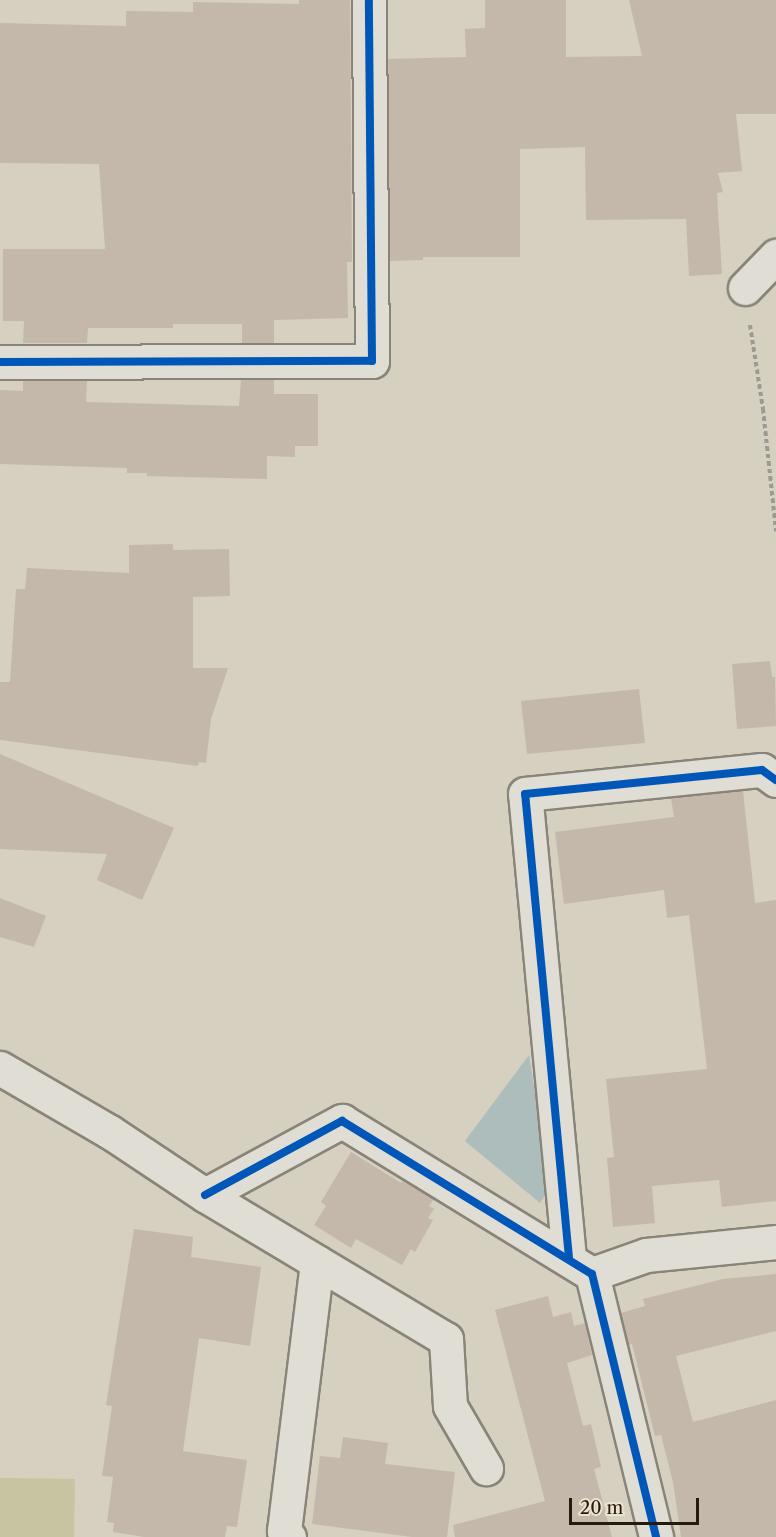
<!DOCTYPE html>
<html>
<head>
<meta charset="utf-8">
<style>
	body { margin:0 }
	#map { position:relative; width:776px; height:1537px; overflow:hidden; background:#d5d0bf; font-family:"Libre Caslon Text",serif }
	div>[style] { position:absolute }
	.green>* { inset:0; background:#c6c4a1 }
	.water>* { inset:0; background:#acbdbc }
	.building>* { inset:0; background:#c4b8ab }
	.path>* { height:4px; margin-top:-2px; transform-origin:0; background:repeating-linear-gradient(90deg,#9d9a92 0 4.5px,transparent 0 7.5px) }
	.roads { filter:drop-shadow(2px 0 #898479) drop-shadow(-2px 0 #898479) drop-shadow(0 2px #898479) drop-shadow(0 -2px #898479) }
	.minor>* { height:33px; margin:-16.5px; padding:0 16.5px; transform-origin:16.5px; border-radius:16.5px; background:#dfddd4 }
	.cycleway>* { height:8px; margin:-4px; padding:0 4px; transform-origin:4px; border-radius:4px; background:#0057b8 }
	span { translate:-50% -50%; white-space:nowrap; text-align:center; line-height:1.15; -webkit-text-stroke:5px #eae4cf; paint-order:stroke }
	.scale { position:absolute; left:569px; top:1498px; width:130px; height:27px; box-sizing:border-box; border:3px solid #261a0c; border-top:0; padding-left:8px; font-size:18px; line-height:21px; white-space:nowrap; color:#261a0c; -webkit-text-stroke:4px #eae4cf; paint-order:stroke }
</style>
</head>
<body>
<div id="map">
	<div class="green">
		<i style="clip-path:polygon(0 1478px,75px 1479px,74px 1537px,0 1537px)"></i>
	</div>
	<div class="water">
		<i style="clip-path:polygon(529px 1055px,550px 1188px,540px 1203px,465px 1141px)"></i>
	</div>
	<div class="building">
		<i style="clip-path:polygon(299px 0,350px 0,352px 262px,347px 262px,348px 318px,274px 320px,274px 343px,242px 343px,242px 324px,173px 324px,173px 328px,88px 328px,87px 343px,23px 343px,24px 321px,3px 321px,3px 249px,105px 249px,99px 164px,0 163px,0 23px,126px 26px,126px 11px,193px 12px,193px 2px,299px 4px)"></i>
		<i style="clip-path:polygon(485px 0,566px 0,566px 57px,642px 56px,629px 0,776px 0,776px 114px,736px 114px,742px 171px,718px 173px,723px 192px,717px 193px,722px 274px,689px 276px,686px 219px,586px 220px,585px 147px,520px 149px,520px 257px,423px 257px,423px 260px,390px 261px,388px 59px,466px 57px,465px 29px,485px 28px)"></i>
		<i style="clip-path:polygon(241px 380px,274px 380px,274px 394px,318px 394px,318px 446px,295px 446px,295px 457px,267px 456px,267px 479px,147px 476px,147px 473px,127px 473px,127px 468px,0 464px,0 390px,23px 391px,23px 381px,87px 381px,86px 402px,239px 406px)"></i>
		<i style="clip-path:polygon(173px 544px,173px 550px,229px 549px,230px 596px,193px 597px,193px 668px,228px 668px,211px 719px,206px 763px,199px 762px,198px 766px,0 740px,0 682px,10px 682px,16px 589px,25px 589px,27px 568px,129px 573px,129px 545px)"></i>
		<i style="clip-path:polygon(770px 661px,772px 677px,775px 677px,776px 726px,737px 729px,732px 664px)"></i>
		<i style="clip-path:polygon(639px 689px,645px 743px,527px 754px,521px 701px)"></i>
		<i style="clip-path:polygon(0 754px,174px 828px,142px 900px,97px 880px,107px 854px,0 849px)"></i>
		<i style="clip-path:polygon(743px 791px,755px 903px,776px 900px,776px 1201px,722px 1207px,719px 1180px,652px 1186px,655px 1223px,613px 1227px,607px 1158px,614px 1157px,606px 1079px,707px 1069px,689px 915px,667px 918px,664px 890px,564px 904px,555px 832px,674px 817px,671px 798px)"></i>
		<i style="clip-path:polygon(0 898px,46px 916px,34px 947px,0 937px)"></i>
		<i style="clip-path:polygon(351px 1152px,401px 1183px,402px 1181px,434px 1199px,429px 1206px,434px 1209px,428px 1218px,433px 1220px,415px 1252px,411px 1249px,402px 1265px,356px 1239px,351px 1248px,314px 1225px,326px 1206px,321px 1202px)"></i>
		<i style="clip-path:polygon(134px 1229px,193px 1237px,191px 1257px,261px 1267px,250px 1346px,199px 1338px,183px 1451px,247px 1460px,237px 1527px,227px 1526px,225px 1537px,144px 1537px,113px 1532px,114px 1523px,107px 1522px,113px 1477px,102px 1476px,112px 1406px,106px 1405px)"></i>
		<i style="clip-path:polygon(776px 1274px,776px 1331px,676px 1356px,693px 1422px,776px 1400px,776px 1537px,681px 1537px,673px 1482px,661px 1435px,655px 1436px,632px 1344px,628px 1345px,621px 1313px,645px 1306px,643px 1299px,723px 1279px)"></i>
		<i style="clip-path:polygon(548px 1296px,553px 1317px,571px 1312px,574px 1326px,585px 1323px,592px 1355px,567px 1363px,583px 1426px,591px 1424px,601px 1467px,594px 1469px,612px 1537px,455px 1537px,453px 1525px,545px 1501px,495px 1310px)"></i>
		<i style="clip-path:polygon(343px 1437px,388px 1443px,385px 1464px,455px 1472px,447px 1537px,412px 1537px,312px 1524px,320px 1456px,340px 1458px)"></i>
	</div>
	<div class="path">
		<i style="left:750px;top:325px;width:85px;rotate:81.2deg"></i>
		<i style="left:763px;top:409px;width:123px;rotate:83.9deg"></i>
	</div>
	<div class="roads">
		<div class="minor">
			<i style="left:745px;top:288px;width:45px;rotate:-45.9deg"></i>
			<i style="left:0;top:362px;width:372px;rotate:-0.2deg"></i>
			<i style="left:372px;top:361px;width:361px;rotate:-90.5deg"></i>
			<i style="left:0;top:1068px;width:127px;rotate:30.2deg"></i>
			<i style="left:110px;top:1132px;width:114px;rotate:33.6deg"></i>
			<i style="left:205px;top:1195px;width:281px;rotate:30.9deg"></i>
			<i style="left:446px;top:1339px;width:67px;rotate:86.6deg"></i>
			<i style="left:450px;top:1406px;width:72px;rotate:59.9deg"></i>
			<i style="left:205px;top:1195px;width:156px;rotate:-28.4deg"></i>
			<i style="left:342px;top:1121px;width:293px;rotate:31.5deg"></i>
			<i style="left:592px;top:1274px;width:271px;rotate:76.3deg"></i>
			<i style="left:569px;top:1258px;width:466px;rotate:-95.4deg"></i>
			<i style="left:525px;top:794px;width:238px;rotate:-5.8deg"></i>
			<i style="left:762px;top:770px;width:17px;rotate:36deg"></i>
			<i style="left:592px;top:1274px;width:57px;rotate:-19.4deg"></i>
			<i style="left:646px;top:1255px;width:131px;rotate:-5.7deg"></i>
			<i style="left:289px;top:1537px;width:8px;rotate:-130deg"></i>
			<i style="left:284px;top:1531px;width:271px;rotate:-83deg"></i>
		</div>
	</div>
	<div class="cycleway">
		<i style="left:0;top:362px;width:372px;rotate:-0.2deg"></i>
		<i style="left:372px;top:361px;width:361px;rotate:-90.5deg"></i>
		<i style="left:205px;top:1195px;width:156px;rotate:-28.4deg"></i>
		<i style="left:342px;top:1121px;width:293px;rotate:31.5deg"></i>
		<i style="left:592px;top:1274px;width:271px;rotate:76.3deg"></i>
		<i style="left:569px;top:1258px;width:466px;rotate:-95.4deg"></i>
		<i style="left:525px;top:794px;width:238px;rotate:-5.8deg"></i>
		<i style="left:762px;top:770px;width:17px;rotate:36deg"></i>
	</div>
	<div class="scale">20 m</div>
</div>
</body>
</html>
